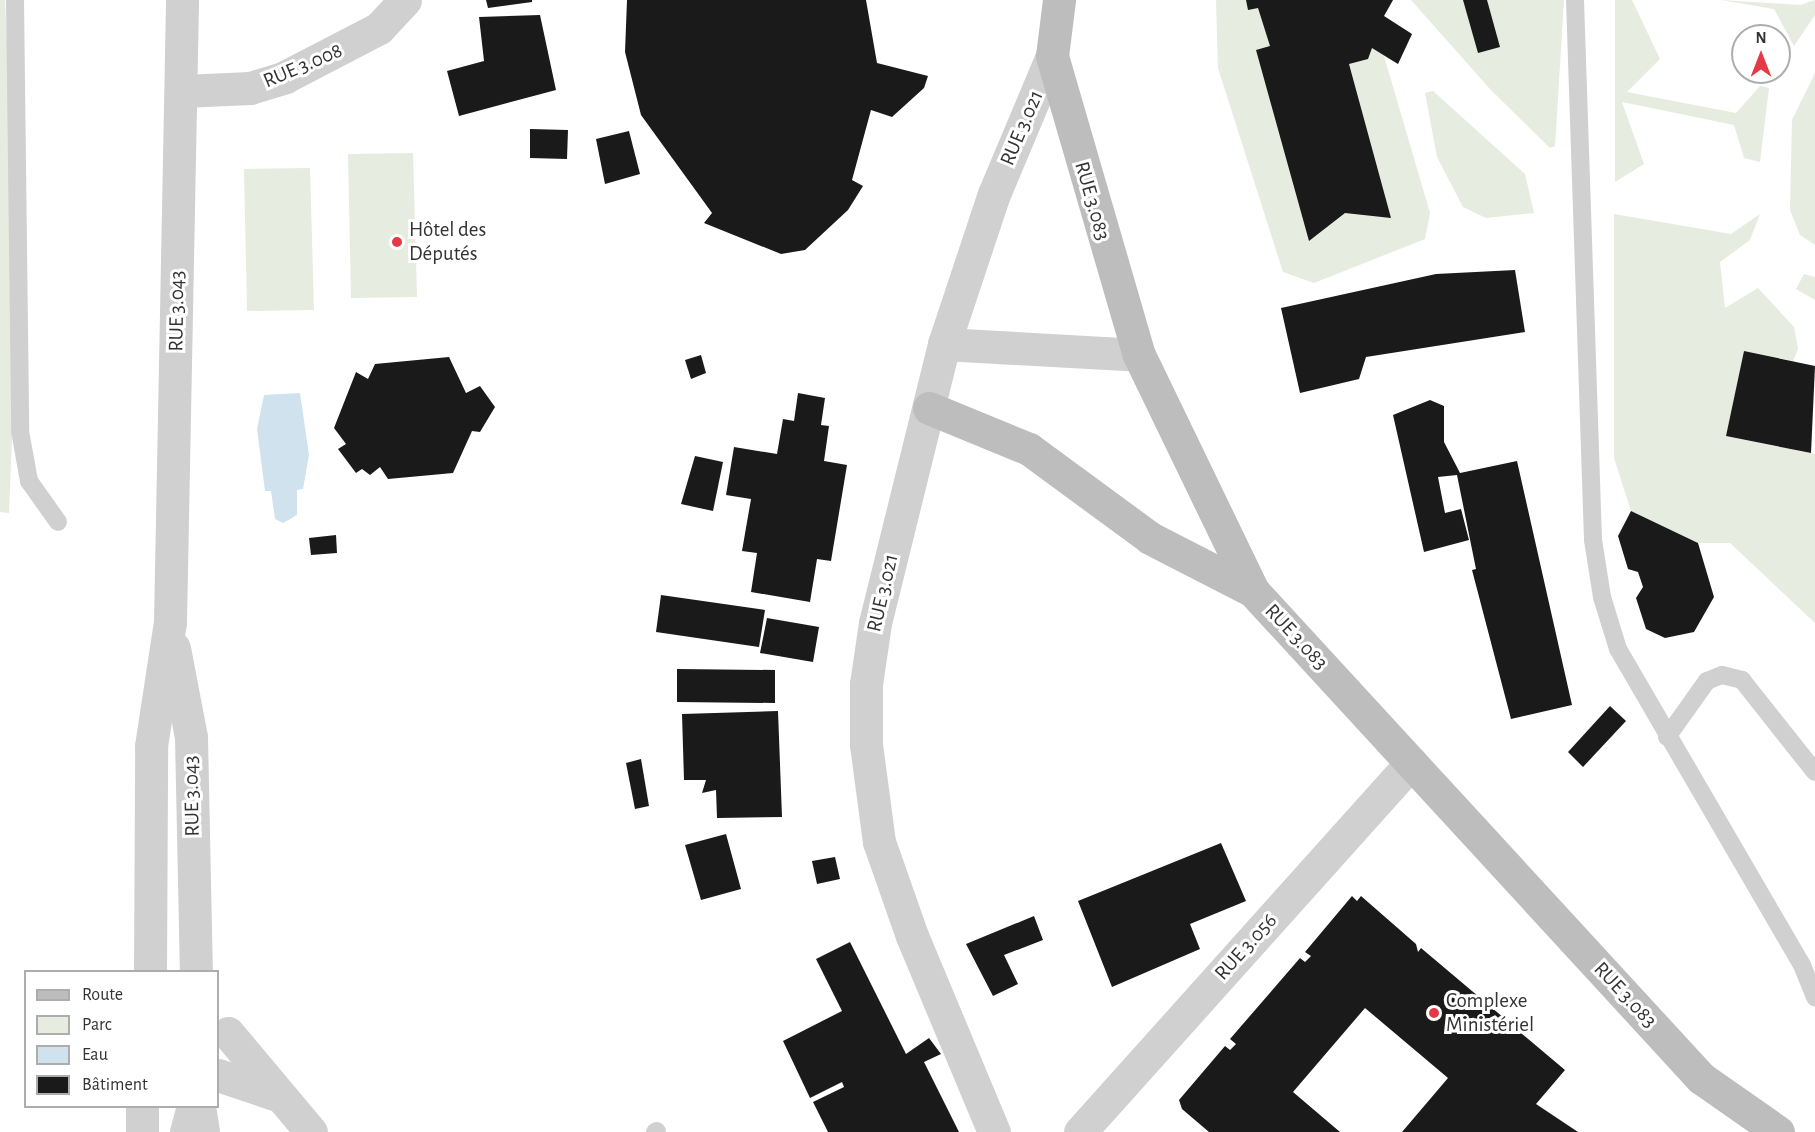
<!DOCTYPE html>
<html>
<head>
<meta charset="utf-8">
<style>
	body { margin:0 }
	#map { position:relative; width:1815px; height:1132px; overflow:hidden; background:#fff; font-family:"Alegreya Sans",sans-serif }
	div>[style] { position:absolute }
	.green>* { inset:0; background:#e6ecdf }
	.water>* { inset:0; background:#cfe2ee }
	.building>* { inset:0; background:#1a1a1a }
	.service>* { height:18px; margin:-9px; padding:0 9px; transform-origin:9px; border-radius:9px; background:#d0d0d0 }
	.minor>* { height:33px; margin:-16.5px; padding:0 16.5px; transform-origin:16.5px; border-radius:16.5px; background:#d0d0d0 }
	.tertiary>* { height:33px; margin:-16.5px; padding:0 16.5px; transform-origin:16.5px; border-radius:16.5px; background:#d0d0d0 }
	.secondary>* { height:33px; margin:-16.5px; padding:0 16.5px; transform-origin:16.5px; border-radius:16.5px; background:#bdbdbd }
	.dots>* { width:16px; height:16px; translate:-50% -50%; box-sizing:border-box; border:3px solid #fff; border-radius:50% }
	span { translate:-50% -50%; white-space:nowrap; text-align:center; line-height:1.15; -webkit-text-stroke:6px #fff; paint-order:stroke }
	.street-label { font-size:21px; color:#333 }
	.poi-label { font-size:21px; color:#333 }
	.left { translate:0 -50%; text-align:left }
	.legend { position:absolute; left:24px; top:970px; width:195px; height:138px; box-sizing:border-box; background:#fff; border:2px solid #adadad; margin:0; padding:8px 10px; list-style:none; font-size:18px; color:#333 }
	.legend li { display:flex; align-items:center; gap:12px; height:30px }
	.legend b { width:30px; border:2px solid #adadad }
	.north { position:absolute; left:1731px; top:24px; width:60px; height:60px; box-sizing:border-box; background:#fff; border:2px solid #adadad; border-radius:50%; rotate:0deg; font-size:16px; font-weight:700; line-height:24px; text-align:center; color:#333 }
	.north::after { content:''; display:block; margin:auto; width:21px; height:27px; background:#e63946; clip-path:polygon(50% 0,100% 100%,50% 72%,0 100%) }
</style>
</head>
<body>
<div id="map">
	<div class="green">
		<i style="clip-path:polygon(0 0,5px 0,18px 288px,9px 513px,0 512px)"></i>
		<i style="clip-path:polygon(1216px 0,1393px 0,1384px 16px,1412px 34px,1398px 64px,1384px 56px,1430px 213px,1425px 239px,1314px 283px,1283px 272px,1218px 68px)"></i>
		<i style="clip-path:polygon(1411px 0,1564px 0,1555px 146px,1550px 148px,1489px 88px)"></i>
		<i style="clip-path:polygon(1615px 0,1632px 0,1660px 59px,1627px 92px,1736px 113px,1760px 86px,1769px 88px,1760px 162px,1744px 158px,1734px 125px,1622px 102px,1644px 164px,1615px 182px)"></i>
		<i style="clip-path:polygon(1721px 0,1800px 5px,1815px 0,1815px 15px,1794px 46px,1774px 9px)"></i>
		<i style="clip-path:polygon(1815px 73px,1815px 245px,1800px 235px,1790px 210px,1792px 120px)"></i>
		<i style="clip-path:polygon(1433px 91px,1525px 174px,1534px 213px,1486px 218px,1463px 207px,1437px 157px,1425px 93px)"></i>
		<i style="clip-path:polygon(413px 153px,417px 297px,351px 298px,348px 154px)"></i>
		<i style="clip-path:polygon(310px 168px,314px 310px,247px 311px,244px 169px)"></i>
		<i style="clip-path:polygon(1614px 214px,1731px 234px,1760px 214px,1750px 240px,1720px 262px,1725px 308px,1758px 288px,1794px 327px,1798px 349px,1793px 361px,1744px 351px,1726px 436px,1815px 454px,1815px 623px,1730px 543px,1698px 543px,1631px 511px,1614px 458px)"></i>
		<i style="clip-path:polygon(1804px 274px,1815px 277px,1815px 300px,1796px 289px)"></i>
	</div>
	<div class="water">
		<i style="clip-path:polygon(300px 393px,309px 455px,303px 489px,297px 490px,297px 515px,283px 523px,275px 519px,271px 491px,265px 491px,257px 429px,264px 395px)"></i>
	</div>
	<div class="building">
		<i style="clip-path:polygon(486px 0,532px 0,532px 2px,488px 8px)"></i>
		<i style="clip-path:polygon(627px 0,866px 0,877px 63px,928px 76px,924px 88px,892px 117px,871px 110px,852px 180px,863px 186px,848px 210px,805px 250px,781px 254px,704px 223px,712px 213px,641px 115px,625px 52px)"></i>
		<i style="clip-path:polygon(1246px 0,1393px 0,1384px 16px,1412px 34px,1398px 64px,1372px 48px,1368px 59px,1349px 64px,1391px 218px,1345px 213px,1309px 241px,1256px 50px,1270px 46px,1258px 8px,1248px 10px)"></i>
		<i style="clip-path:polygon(1463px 0,1487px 0,1500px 47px,1478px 53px)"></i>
		<i style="clip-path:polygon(540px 15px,556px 90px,459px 116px,447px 71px,484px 61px,479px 17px)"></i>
		<i style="clip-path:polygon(530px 129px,568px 130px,567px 159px,530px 158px)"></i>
		<i style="clip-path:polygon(629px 131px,640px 174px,605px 184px,596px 139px)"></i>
		<i style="clip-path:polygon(1515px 270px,1525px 332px,1366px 357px,1359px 379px,1300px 393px,1281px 308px,1436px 274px)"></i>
		<i style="clip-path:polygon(1744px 351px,1815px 366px,1811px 453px,1726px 436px)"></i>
		<i style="clip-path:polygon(701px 355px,706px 373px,691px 379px,685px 360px)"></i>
		<i style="clip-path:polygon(449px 357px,466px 393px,480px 386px,495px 407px,480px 432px,472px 431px,453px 473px,388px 479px,380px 467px,370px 475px,362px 469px,356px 473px,338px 449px,346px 444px,334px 428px,356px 372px,368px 379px,375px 364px)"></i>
		<i style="clip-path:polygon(798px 393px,825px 398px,821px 425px,829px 426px,824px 461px,847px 465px,831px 561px,817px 559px,810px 602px,751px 592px,757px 553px,742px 551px,751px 499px,726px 495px,734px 447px,777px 454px,783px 419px,794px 421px)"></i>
		<i style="clip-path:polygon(1430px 400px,1444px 406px,1444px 442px,1460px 473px,1517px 461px,1572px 705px,1511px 719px,1472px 570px,1476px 569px,1457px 475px,1438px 477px,1445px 513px,1461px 509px,1469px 540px,1424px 552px,1393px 415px)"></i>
		<i style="clip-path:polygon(695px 456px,723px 462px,713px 511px,681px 504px)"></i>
		<i style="clip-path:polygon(1631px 511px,1698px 543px,1714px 597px,1694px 632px,1665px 638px,1646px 629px,1636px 598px,1643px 587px,1638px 572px,1628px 569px,1618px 536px)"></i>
		<i style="clip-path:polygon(336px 535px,337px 553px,311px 555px,309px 538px)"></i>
		<i style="clip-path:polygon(661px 595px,765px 610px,759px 647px,656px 632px)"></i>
		<i style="clip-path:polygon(767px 618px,819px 627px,813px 662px,760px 653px)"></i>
		<i style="clip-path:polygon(677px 669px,775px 670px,775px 703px,677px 702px)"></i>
		<i style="clip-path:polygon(1610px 706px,1626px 721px,1583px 767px,1568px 752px)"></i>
		<i style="clip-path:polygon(778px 711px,782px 817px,717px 818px,716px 790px,702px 793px,706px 780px,684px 780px,682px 714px)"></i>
		<i style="clip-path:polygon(641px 759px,649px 806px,635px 809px,626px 763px)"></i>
		<i style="clip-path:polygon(726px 834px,741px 889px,701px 900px,685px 845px)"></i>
		<i style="clip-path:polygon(1221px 843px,1246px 901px,1190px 924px,1200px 949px,1112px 987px,1078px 901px)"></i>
		<i style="clip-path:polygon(835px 857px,840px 879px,817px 884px,812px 861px)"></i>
		<i style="clip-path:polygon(1352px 896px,1357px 901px,1361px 896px,1416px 944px,1418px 952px,1421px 948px,1504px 1018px,1500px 1023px,1505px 1028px,1509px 1023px,1565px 1070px,1536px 1104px,1578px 1132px,1402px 1132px,1448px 1078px,1365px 1008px,1293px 1092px,1340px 1132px,1209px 1132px,1182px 1109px,1179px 1100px,1225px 1046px,1230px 1050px,1236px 1044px,1230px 1039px,1300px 958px,1305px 962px,1311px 956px,1305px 952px)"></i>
		<i style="clip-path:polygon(1034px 916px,1043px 940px,1004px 955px,1018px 984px,993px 996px,966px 944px)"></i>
		<i style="clip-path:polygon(850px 942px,906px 1054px,929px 1038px,941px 1054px,924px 1062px,959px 1132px,828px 1132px,813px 1102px,844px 1087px,842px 1082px,810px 1098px,783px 1041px,842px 1011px,816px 959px)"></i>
	</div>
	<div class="service">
		<i style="left:15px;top:0;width:431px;rotate:89.3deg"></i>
		<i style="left:20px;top:431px;width:51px;rotate:79.8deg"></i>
		<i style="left:29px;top:481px;width:50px;rotate:54.7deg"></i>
		<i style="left:1575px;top:0;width:540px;rotate:88.09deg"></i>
		<i style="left:1593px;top:540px;width:58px;rotate:81deg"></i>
		<i style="left:1602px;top:597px;width:54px;rotate:72.9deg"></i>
		<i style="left:1618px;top:649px;width:366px;rotate:59.8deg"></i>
		<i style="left:1802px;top:965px;width:35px;rotate:68deg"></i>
		<i style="left:1667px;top:737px;width:69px;rotate:-54.5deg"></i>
		<i style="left:1707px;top:681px;width:16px;rotate:-22deg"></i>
		<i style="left:1722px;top:675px;width:21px;rotate:14deg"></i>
		<i style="left:1742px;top:680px;width:117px;rotate:51.6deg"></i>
		<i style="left:207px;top:1106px;width:26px;rotate:81deg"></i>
		<i style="left:655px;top:1132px;width:2px;rotate:-27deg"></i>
	</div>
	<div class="minor">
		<i style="left:183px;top:91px;width:67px;rotate:-2.6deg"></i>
		<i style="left:250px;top:88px;width:37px;rotate:-17deg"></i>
		<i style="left:285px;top:77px;width:106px;rotate:-27.5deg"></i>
		<i style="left:379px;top:28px;width:38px;rotate:-47deg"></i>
		<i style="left:944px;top:344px;width:195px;rotate:3.2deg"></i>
		<i style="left:994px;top:1132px;width:212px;rotate:-112.7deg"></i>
		<i style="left:912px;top:936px;width:100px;rotate:-109.3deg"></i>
		<i style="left:879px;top:842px;width:98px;rotate:-97.6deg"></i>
		<i style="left:866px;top:745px;width:61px;rotate:-90deg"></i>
		<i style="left:866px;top:684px;width:62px;rotate:-81.6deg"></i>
		<i style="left:875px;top:623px;width:287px;rotate:-76.1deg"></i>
		<i style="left:944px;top:344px;width:158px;rotate:-71.6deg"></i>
		<i style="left:994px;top:194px;width:150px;rotate:-67.2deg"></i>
		<i style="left:1080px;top:1132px;width:496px;rotate:-48.1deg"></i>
	</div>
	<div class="tertiary">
		<i style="left:174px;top:648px;width:91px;rotate:79.2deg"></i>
		<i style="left:191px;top:737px;width:235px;rotate:88.8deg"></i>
		<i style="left:150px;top:972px;width:226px;rotate:-89.7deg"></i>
		<i style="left:151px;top:746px;width:125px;rotate:-81.3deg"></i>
		<i style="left:170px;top:622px;width:622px;rotate:-88.89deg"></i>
		<i style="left:228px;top:1033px;width:129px;rotate:50deg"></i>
		<i style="left:218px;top:1075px;width:65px;rotate:18.7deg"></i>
		<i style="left:142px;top:1132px;width:26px;rotate:-90deg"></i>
		<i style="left:186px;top:1132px;width:27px;rotate:-75deg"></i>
	</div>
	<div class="secondary">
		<i style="left:1059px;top:0;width:56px;rotate:97.1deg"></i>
		<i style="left:1052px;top:56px;width:311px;rotate:73.8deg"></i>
		<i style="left:1139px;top:355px;width:262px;rotate:64.2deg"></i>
		<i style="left:1253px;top:591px;width:662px;rotate:47.39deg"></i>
		<i style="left:1701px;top:1078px;width:94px;rotate:35deg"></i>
		<i style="left:929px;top:408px;width:108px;rotate:22.3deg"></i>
		<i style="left:1029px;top:449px;width:150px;rotate:36.3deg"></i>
		<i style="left:1150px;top:538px;width:116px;rotate:27.2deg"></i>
	</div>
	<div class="dots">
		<i style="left:397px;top:242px;background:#e63946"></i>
		<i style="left:1434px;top:1013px;background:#e63946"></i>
	</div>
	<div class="street-label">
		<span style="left:303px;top:66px;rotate:-23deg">RUE 3.008</span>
		<span style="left:1022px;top:128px;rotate:-67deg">RUE 3.021</span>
		<span style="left:1092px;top:201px;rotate:74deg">RUE 3.083</span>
		<span style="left:177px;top:311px;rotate:-89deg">RUE 3.043</span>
		<span style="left:883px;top:593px;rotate:-77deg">RUE 3.021</span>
		<span style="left:1296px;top:637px;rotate:47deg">RUE 3.083</span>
		<span style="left:192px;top:796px;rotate:-91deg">RUE 3.043</span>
		<span style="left:1246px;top:947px;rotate:-48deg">RUE 3.056</span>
		<span style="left:1625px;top:995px;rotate:47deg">RUE 3.083</span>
	</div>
	<div class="poi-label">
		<span class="left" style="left:409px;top:242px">Hôtel des<br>Députés</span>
		<span class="left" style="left:1446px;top:1013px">Complexe<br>Ministériel</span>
	</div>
	<ul class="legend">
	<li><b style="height:8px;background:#bdbdbd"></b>Route</li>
	<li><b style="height:16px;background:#e6ecdf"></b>Parc</li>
	<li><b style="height:16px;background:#cfe2ee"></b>Eau</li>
	<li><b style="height:16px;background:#1a1a1a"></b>Bâtiment</li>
	</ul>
	<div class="north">N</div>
</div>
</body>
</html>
